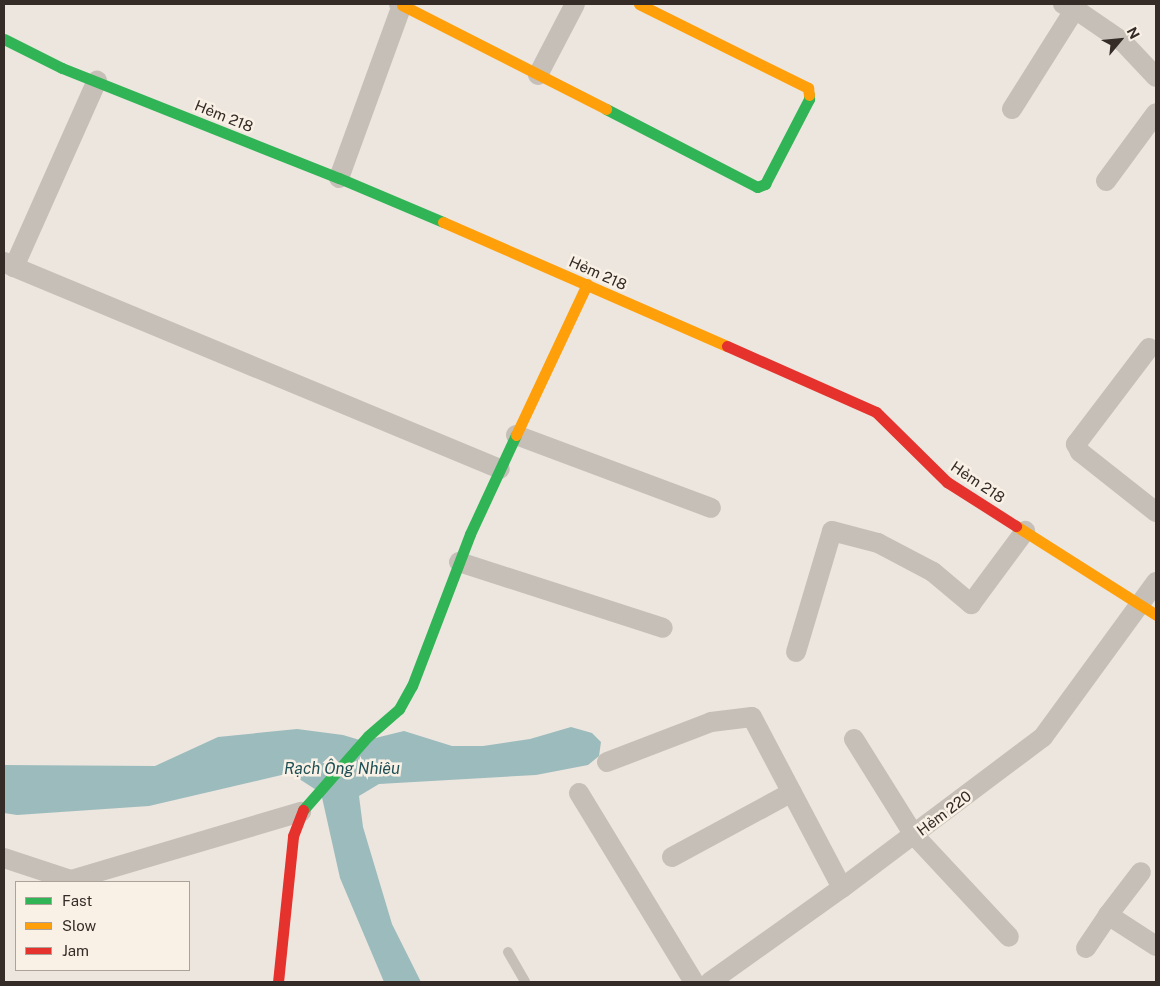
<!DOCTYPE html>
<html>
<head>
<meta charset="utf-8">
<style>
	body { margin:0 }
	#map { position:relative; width:1160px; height:986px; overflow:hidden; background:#ece6df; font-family:"Public Sans",sans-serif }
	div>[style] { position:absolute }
	.water>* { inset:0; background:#9cbbbc }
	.lane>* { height:10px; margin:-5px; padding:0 5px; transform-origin:5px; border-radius:5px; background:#c5bfb8 }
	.street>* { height:20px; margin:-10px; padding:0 10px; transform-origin:10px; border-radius:10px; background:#c5bfb8 }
	.fast>* { height:11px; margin:-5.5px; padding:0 5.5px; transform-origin:5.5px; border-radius:5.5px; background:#30b455 }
	.slow>* { height:11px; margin:-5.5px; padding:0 5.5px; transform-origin:5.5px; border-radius:5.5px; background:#ff9f0a }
	.jam>* { height:11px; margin:-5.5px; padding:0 5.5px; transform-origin:5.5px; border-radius:5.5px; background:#e5322d }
	span { translate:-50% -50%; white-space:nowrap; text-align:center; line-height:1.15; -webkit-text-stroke:5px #f9f1e6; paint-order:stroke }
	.street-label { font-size:15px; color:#352c27 }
	.water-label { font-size:16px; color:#1d4f55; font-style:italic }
	.frame { position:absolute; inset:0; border:5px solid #352c27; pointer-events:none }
	.legend { position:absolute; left:15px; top:881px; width:175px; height:90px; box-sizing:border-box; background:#f9f1e6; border:1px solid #aba29a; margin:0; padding:6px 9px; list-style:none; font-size:15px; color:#352c27 }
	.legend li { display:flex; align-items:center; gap:10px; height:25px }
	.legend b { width:25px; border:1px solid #aba29a }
	.north { position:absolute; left:1095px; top:15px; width:50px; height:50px; -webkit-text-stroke:4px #f9f1e6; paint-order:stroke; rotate:62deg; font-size:14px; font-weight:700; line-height:20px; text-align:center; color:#352c27 }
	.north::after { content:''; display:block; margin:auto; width:18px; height:22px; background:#352c27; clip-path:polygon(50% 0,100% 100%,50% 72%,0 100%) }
</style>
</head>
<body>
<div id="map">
	<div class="water">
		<i style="clip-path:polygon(571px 727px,592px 733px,601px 742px,599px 756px,588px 765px,536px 775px,379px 784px,359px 796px,363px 827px,392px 924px,421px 982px,384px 982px,340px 878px,321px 793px,290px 773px,149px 806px,17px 815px,4px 813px,4px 765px,155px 766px,218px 737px,297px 729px,343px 735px,363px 741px,404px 731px,452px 746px,483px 746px,530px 739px)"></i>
	</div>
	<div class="lane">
		<i style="left:508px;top:952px;width:34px;rotate:60deg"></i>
	</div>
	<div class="street">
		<i style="left:1063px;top:4px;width:13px;rotate:23deg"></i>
		<i style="left:1075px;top:9px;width:58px;rotate:34.5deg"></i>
		<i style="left:1123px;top:42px;width:48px;rotate:46.7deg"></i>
		<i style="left:538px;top:75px;width:80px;rotate:-62.5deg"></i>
		<i style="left:1012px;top:109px;width:118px;rotate:-57.8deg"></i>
		<i style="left:339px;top:178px;width:184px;rotate:-70deg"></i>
		<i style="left:402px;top:5px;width:3px;rotate:-162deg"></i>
		<i style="left:1106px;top:181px;width:84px;rotate:-53.7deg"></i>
		<i style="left:4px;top:262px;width:11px;rotate:27deg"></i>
		<i style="left:14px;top:267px;width:204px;rotate:-66deg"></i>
		<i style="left:14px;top:267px;width:526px;rotate:22.57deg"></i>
		<i style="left:1149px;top:348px;width:121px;rotate:127.2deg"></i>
		<i style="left:1076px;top:444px;width:9px;rotate:63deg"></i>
		<i style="left:1080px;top:452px;width:97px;rotate:38.3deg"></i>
		<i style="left:516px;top:435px;width:208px;rotate:20.5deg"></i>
		<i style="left:459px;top:562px;width:214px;rotate:17.9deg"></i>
		<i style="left:796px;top:652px;width:126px;rotate:-73.4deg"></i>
		<i style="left:832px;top:531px;width:48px;rotate:14.6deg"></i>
		<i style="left:878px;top:543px;width:62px;rotate:27.8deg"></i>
		<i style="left:933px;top:572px;width:50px;rotate:40.1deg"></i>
		<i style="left:971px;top:604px;width:91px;rotate:-53.5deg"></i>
		<i style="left:854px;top:739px;width:113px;rotate:58deg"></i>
		<i style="left:914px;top:835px;width:139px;rotate:47deg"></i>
		<i style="left:607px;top:762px;width:111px;rotate:-21deg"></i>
		<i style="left:711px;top:722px;width:41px;rotate:-7deg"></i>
		<i style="left:752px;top:717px;width:193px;rotate:62.2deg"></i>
		<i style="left:579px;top:793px;width:221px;rotate:58.7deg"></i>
		<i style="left:672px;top:857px;width:136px;rotate:-28.4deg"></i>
		<i style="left:4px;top:858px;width:71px;rotate:18.2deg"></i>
		<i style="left:71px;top:880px;width:240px;rotate:-16.5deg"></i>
		<i style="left:1108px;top:915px;width:54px;rotate:-52.5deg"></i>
		<i style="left:1086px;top:948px;width:40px;rotate:-56deg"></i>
		<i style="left:1108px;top:915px;width:57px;rotate:32.9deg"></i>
		<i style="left:710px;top:982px;width:162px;rotate:-35.5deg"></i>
		<i style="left:842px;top:888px;width:251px;rotate:-36.9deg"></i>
		<i style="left:1043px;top:737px;width:192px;rotate:-53.9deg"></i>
	</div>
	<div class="fast">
		<i style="left:4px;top:39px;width:65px;rotate:26.6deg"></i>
		<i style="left:62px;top:68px;width:298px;rotate:21.7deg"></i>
		<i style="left:339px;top:178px;width:113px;rotate:22.9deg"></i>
		<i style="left:606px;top:109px;width:170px;rotate:27.3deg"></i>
		<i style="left:757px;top:187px;width:9px;rotate:-21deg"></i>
		<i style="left:765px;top:184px;width:96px;rotate:-62.6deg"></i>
		<i style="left:809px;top:99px;width:4px;rotate:-90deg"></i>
		<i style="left:303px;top:810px;width:98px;rotate:-48.7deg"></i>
		<i style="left:368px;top:736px;width:41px;rotate:-41.1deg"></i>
		<i style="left:399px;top:709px;width:26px;rotate:-61deg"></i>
		<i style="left:412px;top:686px;width:163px;rotate:-69.1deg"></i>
		<i style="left:470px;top:534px;width:109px;rotate:-65.1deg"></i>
	</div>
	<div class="slow">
		<i style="left:639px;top:4px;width:189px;rotate:26.4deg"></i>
		<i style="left:808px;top:88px;width:7px;rotate:82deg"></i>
		<i style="left:402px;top:5px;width:229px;rotate:27deg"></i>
		<i style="left:443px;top:222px;width:310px;rotate:23.6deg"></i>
		<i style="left:516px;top:435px;width:167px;rotate:-64.8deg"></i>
		<i style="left:1016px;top:526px;width:166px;rotate:32.4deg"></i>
	</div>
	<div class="jam">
		<i style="left:727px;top:346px;width:163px;rotate:23.9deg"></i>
		<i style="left:876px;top:412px;width:100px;rotate:44.6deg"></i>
		<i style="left:947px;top:482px;width:82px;rotate:32.5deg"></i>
		<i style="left:278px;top:982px;width:147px;rotate:-84.1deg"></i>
		<i style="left:293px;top:836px;width:28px;rotate:-69deg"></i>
	</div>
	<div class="street-label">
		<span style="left:224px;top:116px;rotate:22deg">Hẻm 218</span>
		<span style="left:598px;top:273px;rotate:24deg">Hẻm 218</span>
		<span style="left:978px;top:482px;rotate:34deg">Hẻm 218</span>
		<span style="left:944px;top:813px;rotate:-37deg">Hẻm 220</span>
	</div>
	<div class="water-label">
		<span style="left:342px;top:769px">Rạch Ông Nhiêu</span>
	</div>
	<div class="frame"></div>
	<ul class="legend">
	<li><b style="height:6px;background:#30b455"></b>Fast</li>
	<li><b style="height:6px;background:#ff9f0a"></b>Slow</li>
	<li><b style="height:6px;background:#e5322d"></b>Jam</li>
	</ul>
	<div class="north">N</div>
</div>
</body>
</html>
